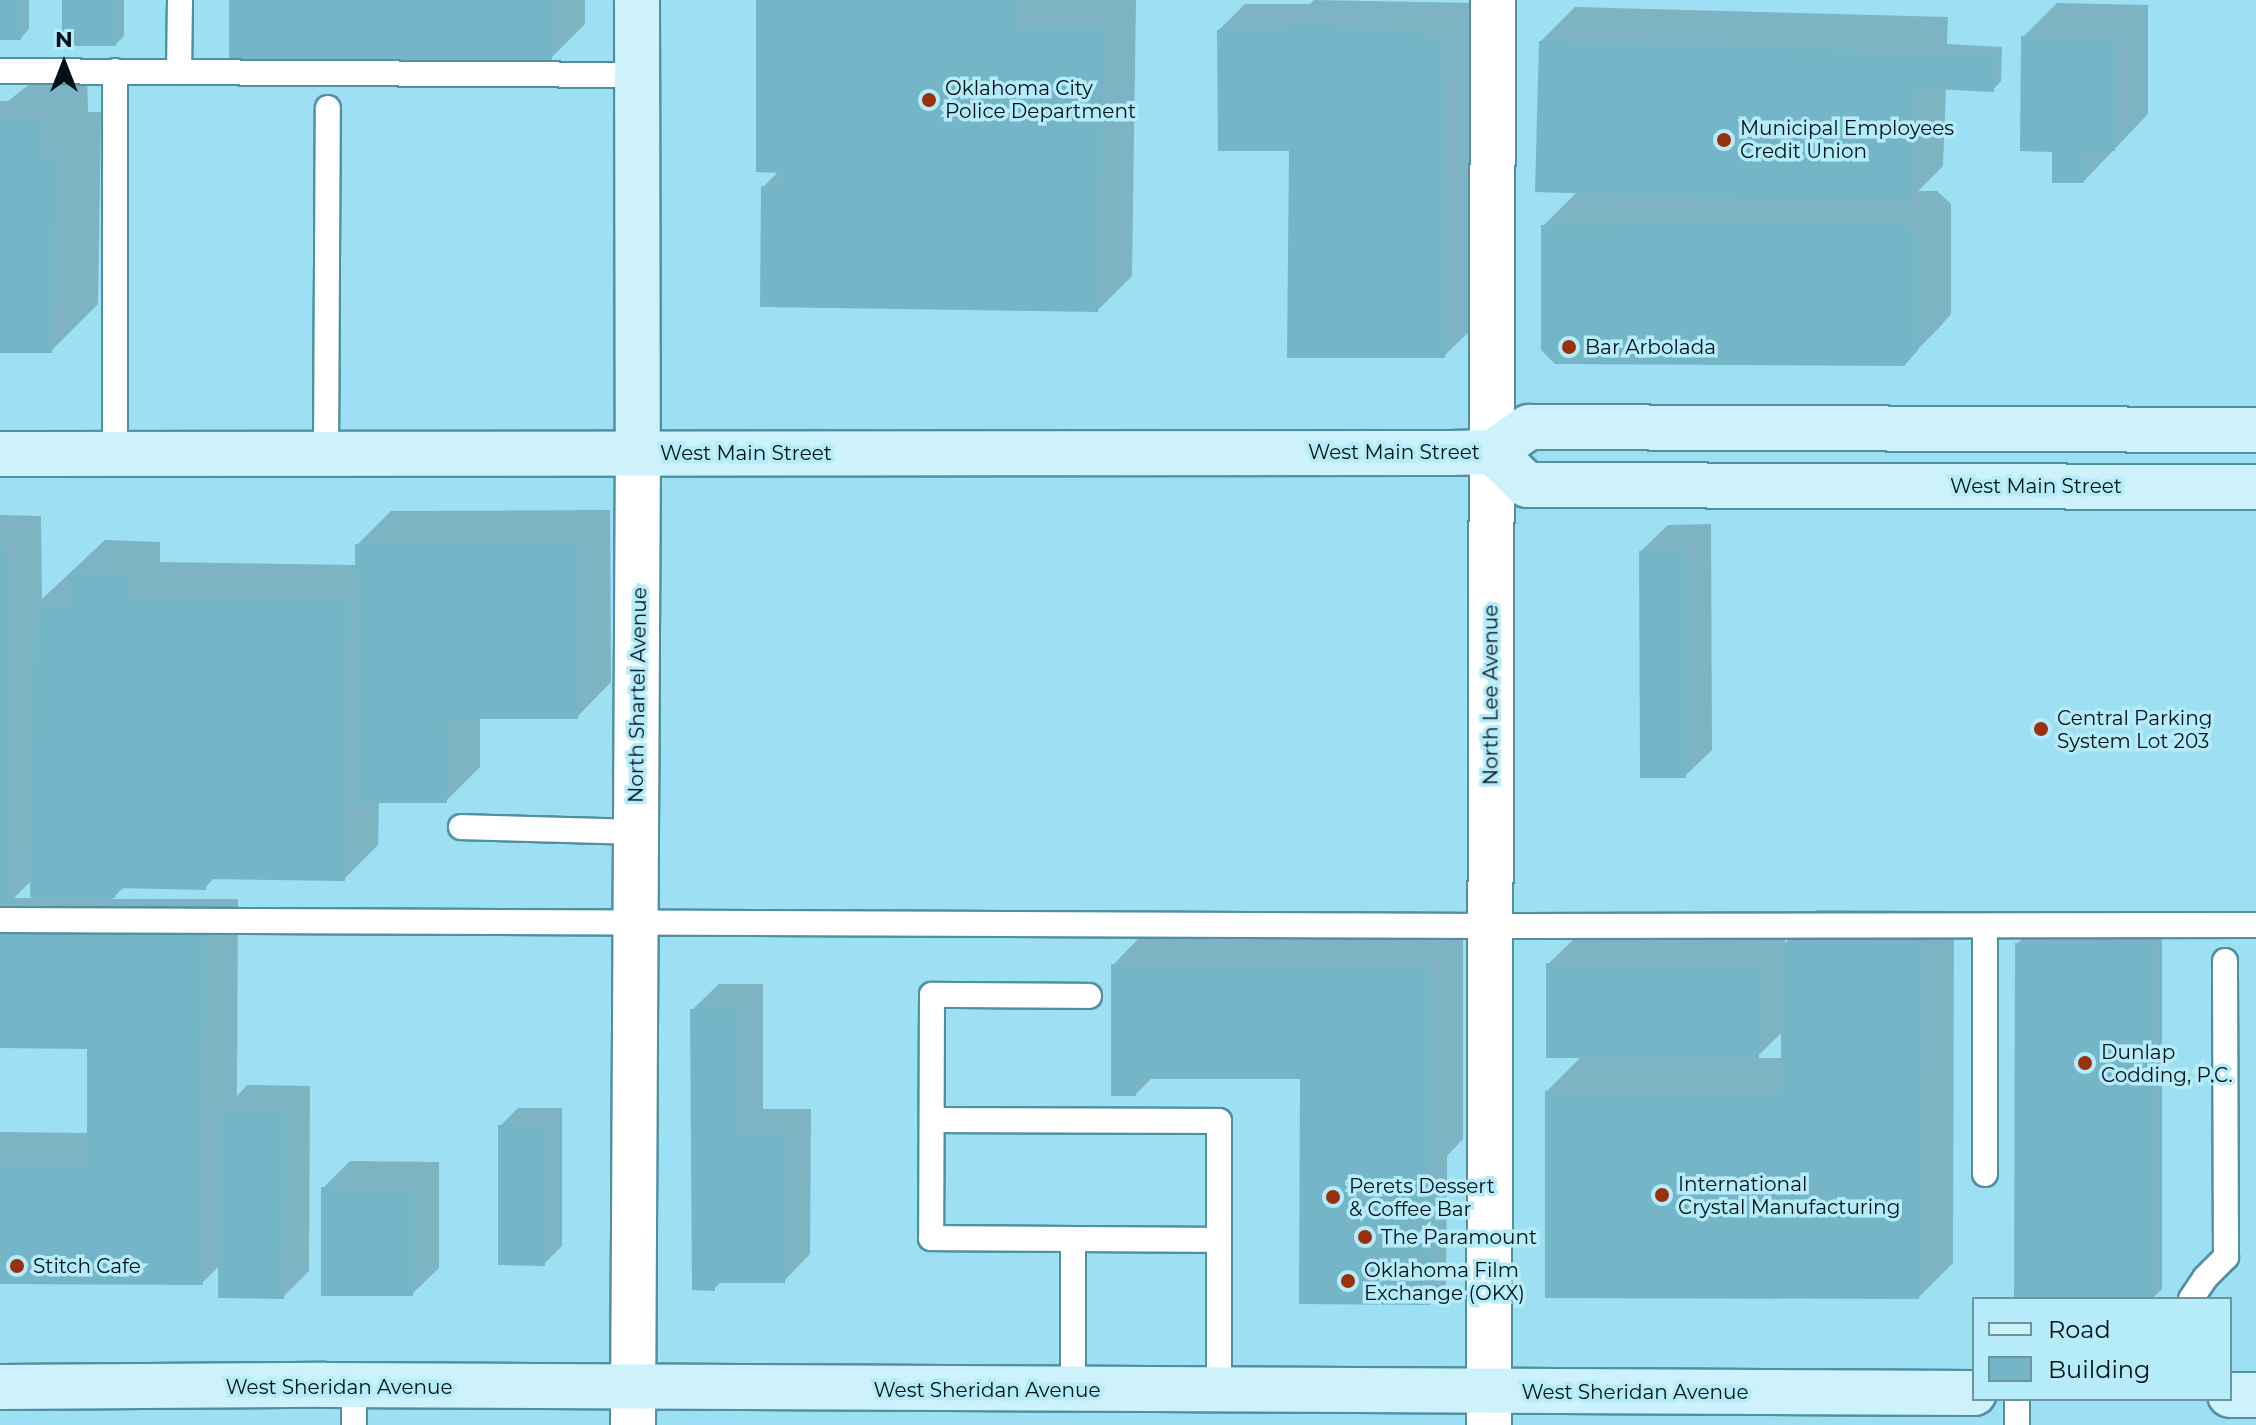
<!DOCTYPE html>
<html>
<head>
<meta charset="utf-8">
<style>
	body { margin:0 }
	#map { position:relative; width:2256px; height:1425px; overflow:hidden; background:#9de0f3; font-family:Montserrat,sans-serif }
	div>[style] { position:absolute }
	.shadow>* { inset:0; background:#0003 }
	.building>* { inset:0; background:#74b6c8 }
	.roads { filter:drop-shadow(2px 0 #4f90a2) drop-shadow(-2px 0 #4f90a2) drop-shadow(0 2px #4f90a2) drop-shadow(0 -2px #4f90a2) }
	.service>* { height:24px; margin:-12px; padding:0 12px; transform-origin:12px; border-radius:12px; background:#fff }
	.tertiary>* { height:44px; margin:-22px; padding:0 22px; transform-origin:22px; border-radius:22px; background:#fff }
	.secondary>* { height:44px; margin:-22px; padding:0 22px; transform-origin:22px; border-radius:22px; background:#cef2fb }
	.dots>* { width:22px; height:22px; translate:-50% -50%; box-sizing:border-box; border:4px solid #b6ebfa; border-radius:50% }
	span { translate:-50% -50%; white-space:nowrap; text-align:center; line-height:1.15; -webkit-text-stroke:7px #b6ebfa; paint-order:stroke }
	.poi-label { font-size:20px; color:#001218 }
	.left { translate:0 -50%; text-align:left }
	.street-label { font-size:20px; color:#001218 }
	.legend { position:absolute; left:1972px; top:1297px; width:260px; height:104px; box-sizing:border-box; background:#b6ebfa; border:2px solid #6d94a0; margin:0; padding:10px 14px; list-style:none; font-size:24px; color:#001218 }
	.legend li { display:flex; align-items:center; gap:16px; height:40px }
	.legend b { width:40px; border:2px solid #6d94a0 }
	.north { position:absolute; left:24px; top:24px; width:80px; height:80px; -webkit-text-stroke:6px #b6ebfa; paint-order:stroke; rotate:0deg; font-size:22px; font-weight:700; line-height:32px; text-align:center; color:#001218 }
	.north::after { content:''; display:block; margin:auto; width:28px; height:36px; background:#001218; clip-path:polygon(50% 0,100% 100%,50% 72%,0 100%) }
</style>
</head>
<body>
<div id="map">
	<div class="shadow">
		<i style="clip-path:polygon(0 0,29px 0,29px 29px,21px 38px,0 38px)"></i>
		<i style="clip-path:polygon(64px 0,124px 0,124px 36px,116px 44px)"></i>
		<i style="clip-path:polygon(231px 0,585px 0,585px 24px,551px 58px)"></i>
		<i style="clip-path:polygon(758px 0,1136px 0,1132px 276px,1098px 310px,763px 187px,780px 170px)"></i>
		<i style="clip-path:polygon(1314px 0,1475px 3px,1479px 322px,1444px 356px,1290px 149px,1219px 30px,1245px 4px,1310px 4px)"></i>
		<i style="clip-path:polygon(2057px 3px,2148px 5px,2148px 114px,2084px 181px,2054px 150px,2023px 37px)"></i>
		<i style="clip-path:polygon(1575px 7px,1948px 17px,1947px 44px,2002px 47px,2001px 81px,1993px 90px,1946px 88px,1943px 166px,1918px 191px,1937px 191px,1951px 204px,1951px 314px,1938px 329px,1903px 364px,1543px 226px,1577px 192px,1541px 41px)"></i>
		<i style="clip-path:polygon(44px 73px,87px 73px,88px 112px,101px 112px,98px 304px,51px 351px,0 351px,0 101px,8px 101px)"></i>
		<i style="clip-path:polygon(evenodd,610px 510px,611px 682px,577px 717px,480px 717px,480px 767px,446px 801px,379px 801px,378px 845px,344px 879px,215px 877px,205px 888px,125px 886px,112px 899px,238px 899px,237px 1096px,247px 1085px,310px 1086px,309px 1271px,283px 1297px,220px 1265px,202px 1283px,0 1282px,0 1132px,89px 1133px,89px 1047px,0 1046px,0 515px,41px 516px,42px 599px,105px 540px,160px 542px,160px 562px,357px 565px,357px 545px,391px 511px,610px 510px,32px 880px,32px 898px,14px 898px,32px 880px)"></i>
		<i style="clip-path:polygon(1711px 524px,1712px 750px,1685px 776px,1641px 551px,1668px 525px)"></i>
		<i style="clip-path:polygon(evenodd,1817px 910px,1954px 911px,1953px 1263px,1919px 1297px,1547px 1091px,1582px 1056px,1548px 964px,1575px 938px,1785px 938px,1785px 943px,1817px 910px,1783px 1031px,1783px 1058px,1756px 1058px,1783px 1031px)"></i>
		<i style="clip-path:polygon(1336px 931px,1463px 933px,1463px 1139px,1447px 1156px,1446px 1285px,1429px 1303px,1302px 1077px,1153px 1077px,1136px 1094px,1113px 965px,1139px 938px,1328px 938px)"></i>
		<i style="clip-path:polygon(2026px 935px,2162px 935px,2162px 1289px,2153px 1298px,2017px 944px)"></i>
		<i style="clip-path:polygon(719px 984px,763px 984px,763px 1109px,811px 1109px,810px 1254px,784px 1281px,722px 1281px,714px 1289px,692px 1010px)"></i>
		<i style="clip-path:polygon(518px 1108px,562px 1108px,562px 1246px,544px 1264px,500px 1126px)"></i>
		<i style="clip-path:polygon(350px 1161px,439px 1162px,439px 1268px,412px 1294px,323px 1188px)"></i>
	</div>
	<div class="building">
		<i style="clip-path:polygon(0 0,21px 0,21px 40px,0 40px)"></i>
		<i style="clip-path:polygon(62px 0,116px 0,116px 46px,62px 46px)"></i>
		<i style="clip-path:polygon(229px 0,552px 0,552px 60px,229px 60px)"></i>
		<i style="clip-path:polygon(756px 0,1018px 0,1017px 28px,1103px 28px,1098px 312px,760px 307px,761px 186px,780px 185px,781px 173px,756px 172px)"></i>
		<i style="clip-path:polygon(1289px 22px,1442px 36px,1445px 358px,1287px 358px,1289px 151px,1218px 151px,1217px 30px,1289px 30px)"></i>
		<i style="clip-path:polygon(2021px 36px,2115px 39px,2115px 151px,2085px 151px,2084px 183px,2052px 183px,2052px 152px,2020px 151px)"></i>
		<i style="clip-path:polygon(1539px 41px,1995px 55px,1994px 92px,1913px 88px,1910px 203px,1535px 192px)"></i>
		<i style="clip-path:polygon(0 119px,42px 119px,42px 158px,55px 158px,52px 353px,0 353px)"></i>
		<i style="clip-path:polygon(1903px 224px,1917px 239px,1918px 350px,1904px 366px,1555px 364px,1541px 350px,1541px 225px)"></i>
		<i style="clip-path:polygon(355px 544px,577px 544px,578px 719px,446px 719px,447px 803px,356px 803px)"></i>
		<i style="clip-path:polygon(0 549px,8px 549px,11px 904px,0 904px)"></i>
		<i style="clip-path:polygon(1686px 550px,1686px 778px,1640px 778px,1639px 551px)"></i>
		<i style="clip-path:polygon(68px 574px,127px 575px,127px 596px,349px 599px,345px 881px,206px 879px,206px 890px,116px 888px,115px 898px,30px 897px,35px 604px,68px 605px)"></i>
		<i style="clip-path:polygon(0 931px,205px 933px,203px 1285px,0 1284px,0 1166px,87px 1166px,87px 1049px,0 1048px)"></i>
		<i style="clip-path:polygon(2015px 943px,2155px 943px,2154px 1299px,2014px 1299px)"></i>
		<i style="clip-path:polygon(1781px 944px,1921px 944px,1919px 1299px,1545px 1298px,1545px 1091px,1781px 1091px)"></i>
		<i style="clip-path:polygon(1546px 963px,1759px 964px,1759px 1058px,1546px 1058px)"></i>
		<i style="clip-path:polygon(1111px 964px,1430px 966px,1430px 1305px,1299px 1304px,1300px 1079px,1136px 1079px,1136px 1096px,1111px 1096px)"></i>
		<i style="clip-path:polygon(690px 1009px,738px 1009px,738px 1134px,785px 1134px,785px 1283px,715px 1283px,715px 1291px,692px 1290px)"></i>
		<i style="clip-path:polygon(219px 1111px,285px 1112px,284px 1299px,218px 1298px)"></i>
		<i style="clip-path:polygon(498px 1125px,545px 1125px,545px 1266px,498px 1265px)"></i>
		<i style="clip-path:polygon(321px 1187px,413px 1188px,413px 1296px,321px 1296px)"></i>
	</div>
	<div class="roads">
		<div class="service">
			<i style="left:0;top:71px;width:636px;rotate:0.36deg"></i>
			<i style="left:115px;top:71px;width:382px;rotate:90deg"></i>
			<i style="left:179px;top:72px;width:72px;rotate:-89.2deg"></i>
			<i style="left:326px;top:453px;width:345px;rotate:-89.7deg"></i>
			<i style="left:461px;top:827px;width:175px;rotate:1.6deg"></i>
			<i style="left:0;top:920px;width:1490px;rotate:0.23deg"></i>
			<i style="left:1490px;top:926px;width:766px;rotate:-0.07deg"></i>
			<i style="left:1985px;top:926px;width:248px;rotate:90deg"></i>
			<i style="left:1089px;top:996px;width:157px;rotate:-179.6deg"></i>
			<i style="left:932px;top:995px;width:243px;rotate:90.2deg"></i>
			<i style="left:931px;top:1238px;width:288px;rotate:0.4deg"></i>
			<i style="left:1219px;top:1240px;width:150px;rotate:90deg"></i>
			<i style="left:932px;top:1120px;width:287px;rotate:0.2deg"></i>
			<i style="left:1219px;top:1121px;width:119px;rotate:90deg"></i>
			<i style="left:2191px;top:1299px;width:25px;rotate:-56deg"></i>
			<i style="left:2205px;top:1278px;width:30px;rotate:-45deg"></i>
			<i style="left:2226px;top:1257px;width:296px;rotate:-90.2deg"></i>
			<i style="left:354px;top:1386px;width:39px;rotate:90deg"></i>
			<i style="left:1073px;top:1390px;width:151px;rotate:-90deg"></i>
			<i style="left:2017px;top:1399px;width:26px;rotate:90deg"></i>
		</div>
		<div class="tertiary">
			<i style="left:633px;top:1425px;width:972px;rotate:-89.71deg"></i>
			<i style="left:1489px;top:1425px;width:1425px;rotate:-89.84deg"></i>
		</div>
		<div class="secondary">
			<i style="left:637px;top:0;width:453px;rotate:89.9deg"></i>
			<i style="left:1493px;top:452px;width:47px;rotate:44.1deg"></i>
			<i style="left:1527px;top:485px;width:729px;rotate:0.16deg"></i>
			<i style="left:0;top:454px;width:1450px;rotate:-0.04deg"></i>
			<i style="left:1450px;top:453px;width:43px;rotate:-1.3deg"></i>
			<i style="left:1493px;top:452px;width:44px;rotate:-34.8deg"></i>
			<i style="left:1529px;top:427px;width:727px;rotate:0.24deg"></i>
			<i style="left:0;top:1387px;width:325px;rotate:-0.4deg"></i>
			<i style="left:325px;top:1385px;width:1649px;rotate:0.28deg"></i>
			<i style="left:2230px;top:1395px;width:26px"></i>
		</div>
	</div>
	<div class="dots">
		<i style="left:929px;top:100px;background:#98310e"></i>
		<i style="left:1724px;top:140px;background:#98310e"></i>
		<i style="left:1569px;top:347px;background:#98310e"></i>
		<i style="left:2041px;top:729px;background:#98310e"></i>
		<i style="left:2085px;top:1063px;background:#98310e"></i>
		<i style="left:1662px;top:1195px;background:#98310e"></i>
		<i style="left:1333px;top:1197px;background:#98310e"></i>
		<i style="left:1365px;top:1237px;background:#98310e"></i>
		<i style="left:17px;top:1266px;background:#98310e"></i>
		<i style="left:1348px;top:1281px;background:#98310e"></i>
	</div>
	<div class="poi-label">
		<span class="left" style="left:945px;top:100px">Oklahoma City<br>Police Department</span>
		<span class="left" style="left:1740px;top:140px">Municipal Employees<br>Credit Union</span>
		<span class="left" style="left:1585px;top:347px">Bar Arbolada</span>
		<span class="left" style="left:2057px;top:730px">Central Parking<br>System Lot 203</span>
		<span class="left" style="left:2101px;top:1064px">Dunlap<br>Codding, P.C.</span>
		<span class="left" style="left:1678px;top:1196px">International<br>Crystal Manufacturing</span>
		<span class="left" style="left:1349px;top:1198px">Perets Dessert<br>&amp; Coffee Bar</span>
		<span class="left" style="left:1381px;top:1237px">The Paramount</span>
		<span class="left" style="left:33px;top:1266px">Stitch Cafe</span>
		<span class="left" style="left:1364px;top:1282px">Oklahoma Film<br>Exchange (OKX)</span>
	</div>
	<div class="street-label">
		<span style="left:1394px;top:452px">West Main Street</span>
		<span style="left:746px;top:453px">West Main Street</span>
		<span style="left:2036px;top:486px">West Main Street</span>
		<span style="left:638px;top:695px;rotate:-89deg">North Shartel Avenue</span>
		<span style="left:1491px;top:695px;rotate:-90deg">North Lee Avenue</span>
		<span style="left:339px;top:1387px">West Sheridan Avenue</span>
		<span style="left:987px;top:1390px">West Sheridan Avenue</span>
		<span style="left:1635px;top:1392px">West Sheridan Avenue</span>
	</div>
	<ul class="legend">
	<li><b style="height:10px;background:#cef2fb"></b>Road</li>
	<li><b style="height:22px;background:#74b6c8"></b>Building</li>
	</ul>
	<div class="north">N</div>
</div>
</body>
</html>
